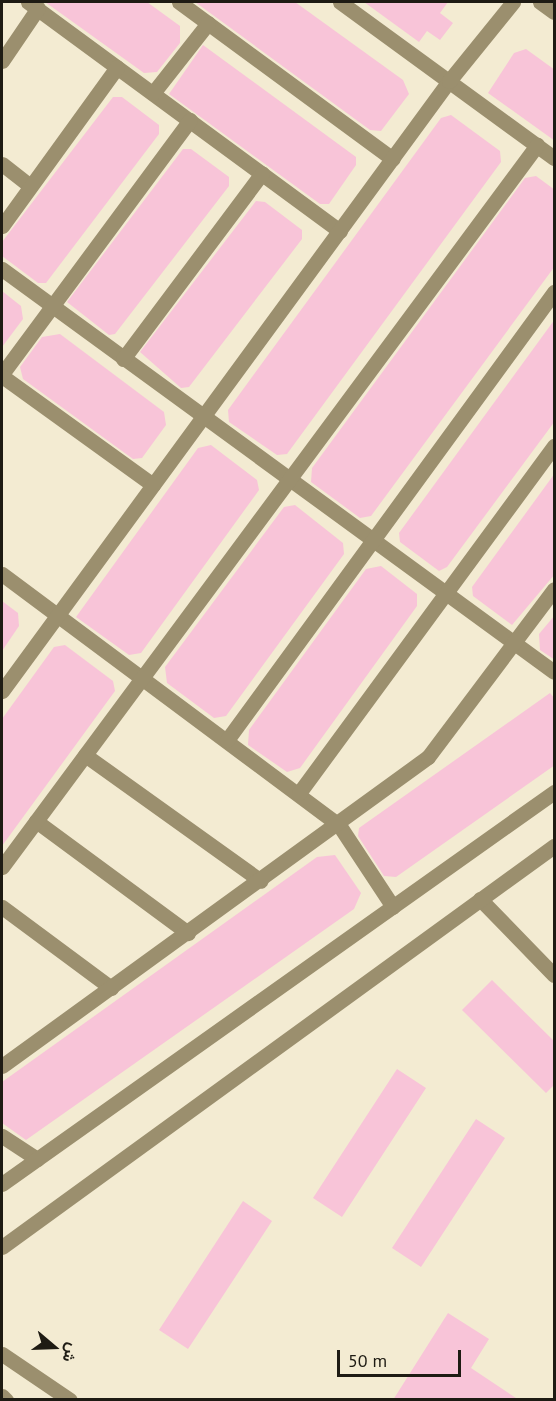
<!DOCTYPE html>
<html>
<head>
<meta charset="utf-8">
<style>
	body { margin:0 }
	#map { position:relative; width:556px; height:1401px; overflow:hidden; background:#f3ebd2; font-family:"PT Sans",Vazirmatn,sans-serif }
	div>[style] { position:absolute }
	.building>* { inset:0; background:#f8c4d8 }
	.minor>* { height:15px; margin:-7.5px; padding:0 7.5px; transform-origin:7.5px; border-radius:7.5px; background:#9b8f6e }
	span { translate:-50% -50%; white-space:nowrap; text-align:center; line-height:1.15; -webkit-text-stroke:4.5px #f3ebd2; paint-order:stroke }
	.frame { position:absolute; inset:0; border:3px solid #1e1b13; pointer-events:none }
	.north { position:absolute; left:24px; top:1317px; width:60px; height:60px; -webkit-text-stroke:4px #f3ebd2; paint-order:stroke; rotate:109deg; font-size:16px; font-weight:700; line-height:24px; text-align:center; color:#1e1b13 }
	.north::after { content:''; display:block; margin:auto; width:21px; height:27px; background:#1e1b13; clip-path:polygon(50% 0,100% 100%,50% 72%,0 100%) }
	.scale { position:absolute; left:337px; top:1350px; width:124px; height:27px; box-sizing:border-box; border:3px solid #1e1b13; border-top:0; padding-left:8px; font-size:18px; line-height:21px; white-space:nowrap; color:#1e1b13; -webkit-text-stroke:4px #f3ebd2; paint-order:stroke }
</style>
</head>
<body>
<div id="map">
	<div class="building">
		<i style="clip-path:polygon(45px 2px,147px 2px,180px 26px,180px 43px,157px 72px,144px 73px)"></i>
		<i style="clip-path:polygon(195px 2px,295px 2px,403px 80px,409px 94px,381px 131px,370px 130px)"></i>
		<i style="clip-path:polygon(364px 2px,448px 2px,440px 13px,453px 23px,440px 40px,427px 31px,419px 42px)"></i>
		<i style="clip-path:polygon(203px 45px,356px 157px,356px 165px,329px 204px,320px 204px,169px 94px)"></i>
		<i style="clip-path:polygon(526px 49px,555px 70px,555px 141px,488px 93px,514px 53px)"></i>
		<i style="clip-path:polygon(113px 97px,122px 97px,159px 125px,159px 134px,46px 283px,38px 283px,2px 256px,2px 242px)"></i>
		<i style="clip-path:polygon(451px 115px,500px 151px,501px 162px,287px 454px,277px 455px,229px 422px,228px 410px,441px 118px)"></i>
		<i style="clip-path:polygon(183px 149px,191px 149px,229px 177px,229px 186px,115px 334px,109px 335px,67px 302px)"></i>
		<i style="clip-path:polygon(536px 176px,555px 190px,555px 266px,371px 516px,360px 518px,311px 482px,312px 468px,525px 178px)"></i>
		<i style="clip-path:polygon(256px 201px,265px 202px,302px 230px,302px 239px,189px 387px,181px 388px,140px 352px)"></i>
		<i style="clip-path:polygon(2px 291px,21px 306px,23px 319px,2px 347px)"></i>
		<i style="clip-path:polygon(555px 319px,555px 421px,447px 567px,439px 571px,400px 542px,399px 533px)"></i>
		<i style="clip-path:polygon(60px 334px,164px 412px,166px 425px,142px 458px,133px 459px,23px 379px,20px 367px,42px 337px)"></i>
		<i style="clip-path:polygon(211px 445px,257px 480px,259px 490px,141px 653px,129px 655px,76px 617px,198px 448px)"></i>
		<i style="clip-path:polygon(555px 473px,555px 574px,512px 625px,473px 596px,472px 587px)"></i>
		<i style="clip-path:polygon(295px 505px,343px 543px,344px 554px,226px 716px,214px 718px,167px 683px,165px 667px,284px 507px)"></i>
		<i style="clip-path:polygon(381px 566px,417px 594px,417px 606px,300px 768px,287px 772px,248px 745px,249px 730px,366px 569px)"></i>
		<i style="clip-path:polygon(2px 601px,18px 613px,19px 626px,2px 651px)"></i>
		<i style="clip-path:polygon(555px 615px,555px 660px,540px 650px,539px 634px)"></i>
		<i style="clip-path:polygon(65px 645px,113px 681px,115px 691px,2px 846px,2px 719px,54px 647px)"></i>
		<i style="clip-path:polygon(550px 693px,555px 699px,555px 765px,396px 877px,384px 876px,358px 836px,359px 828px)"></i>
		<i style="clip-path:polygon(335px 855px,361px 893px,354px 909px,26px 1140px,2px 1123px,2px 1082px,317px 857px)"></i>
		<i style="clip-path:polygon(492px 980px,555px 1042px,555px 1084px,546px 1093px,462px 1010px)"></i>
		<i style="clip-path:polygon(397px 1069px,426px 1088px,342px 1217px,313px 1198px)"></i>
		<i style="clip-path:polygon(476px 1119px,505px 1138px,421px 1267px,392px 1248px)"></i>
		<i style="clip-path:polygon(243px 1201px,272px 1221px,188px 1349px,159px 1330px)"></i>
		<i style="clip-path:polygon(448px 1313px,489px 1339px,471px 1368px,519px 1400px,393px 1400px)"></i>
	</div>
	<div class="minor">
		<i style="left:28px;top:2px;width:387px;rotate:36.3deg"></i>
		<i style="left:179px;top:2px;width:265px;rotate:36.3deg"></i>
		<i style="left:340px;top:2px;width:265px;rotate:36.1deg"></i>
		<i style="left:540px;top:2px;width:17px;rotate:36deg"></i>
		<i style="left:2px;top:61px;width:64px;rotate:-55.8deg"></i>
		<i style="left:153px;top:93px;width:89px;rotate:-51.8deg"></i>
		<i style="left:2px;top:164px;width:36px;rotate:38deg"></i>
		<i style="left:2px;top:226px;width:196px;rotate:-54.1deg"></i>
		<i style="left:2px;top:269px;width:683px;rotate:36.13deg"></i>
		<i style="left:123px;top:359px;width:232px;rotate:-53.2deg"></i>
		<i style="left:2px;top:374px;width:316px;rotate:-53.5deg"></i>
		<i style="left:2px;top:376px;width:186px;rotate:35.8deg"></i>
		<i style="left:2px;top:574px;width:420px;rotate:36.7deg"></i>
		<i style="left:339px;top:825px;width:98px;rotate:56.6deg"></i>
		<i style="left:2px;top:691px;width:756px;rotate:-53.77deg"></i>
		<i style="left:449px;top:81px;width:102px;rotate:-51deg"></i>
		<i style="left:227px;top:740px;width:555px;rotate:-53.87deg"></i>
		<i style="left:85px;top:755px;width:216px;rotate:35.6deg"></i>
		<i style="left:299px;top:793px;width:431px;rotate:-53.7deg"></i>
		<i style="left:36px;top:821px;width:189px;rotate:36.4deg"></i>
		<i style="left:2px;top:867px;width:899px;rotate:-53.46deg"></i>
		<i style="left:480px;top:899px;width:106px;rotate:45.8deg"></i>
		<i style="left:2px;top:907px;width:136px;rotate:36.6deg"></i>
		<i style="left:2px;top:1066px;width:526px;rotate:-35.96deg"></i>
		<i style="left:428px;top:757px;width:210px;rotate:-53.1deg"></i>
		<i style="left:2px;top:1136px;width:42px;rotate:33.3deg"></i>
		<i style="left:2px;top:1184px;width:677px;rotate:-35.38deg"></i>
		<i style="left:2px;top:1247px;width:682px;rotate:-36deg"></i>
		<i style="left:2px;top:1354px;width:82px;rotate:34.1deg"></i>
		<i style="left:2px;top:1396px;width:6px;rotate:45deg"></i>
	</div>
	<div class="frame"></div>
	<div class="north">ش</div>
	<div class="scale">50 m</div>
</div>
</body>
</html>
